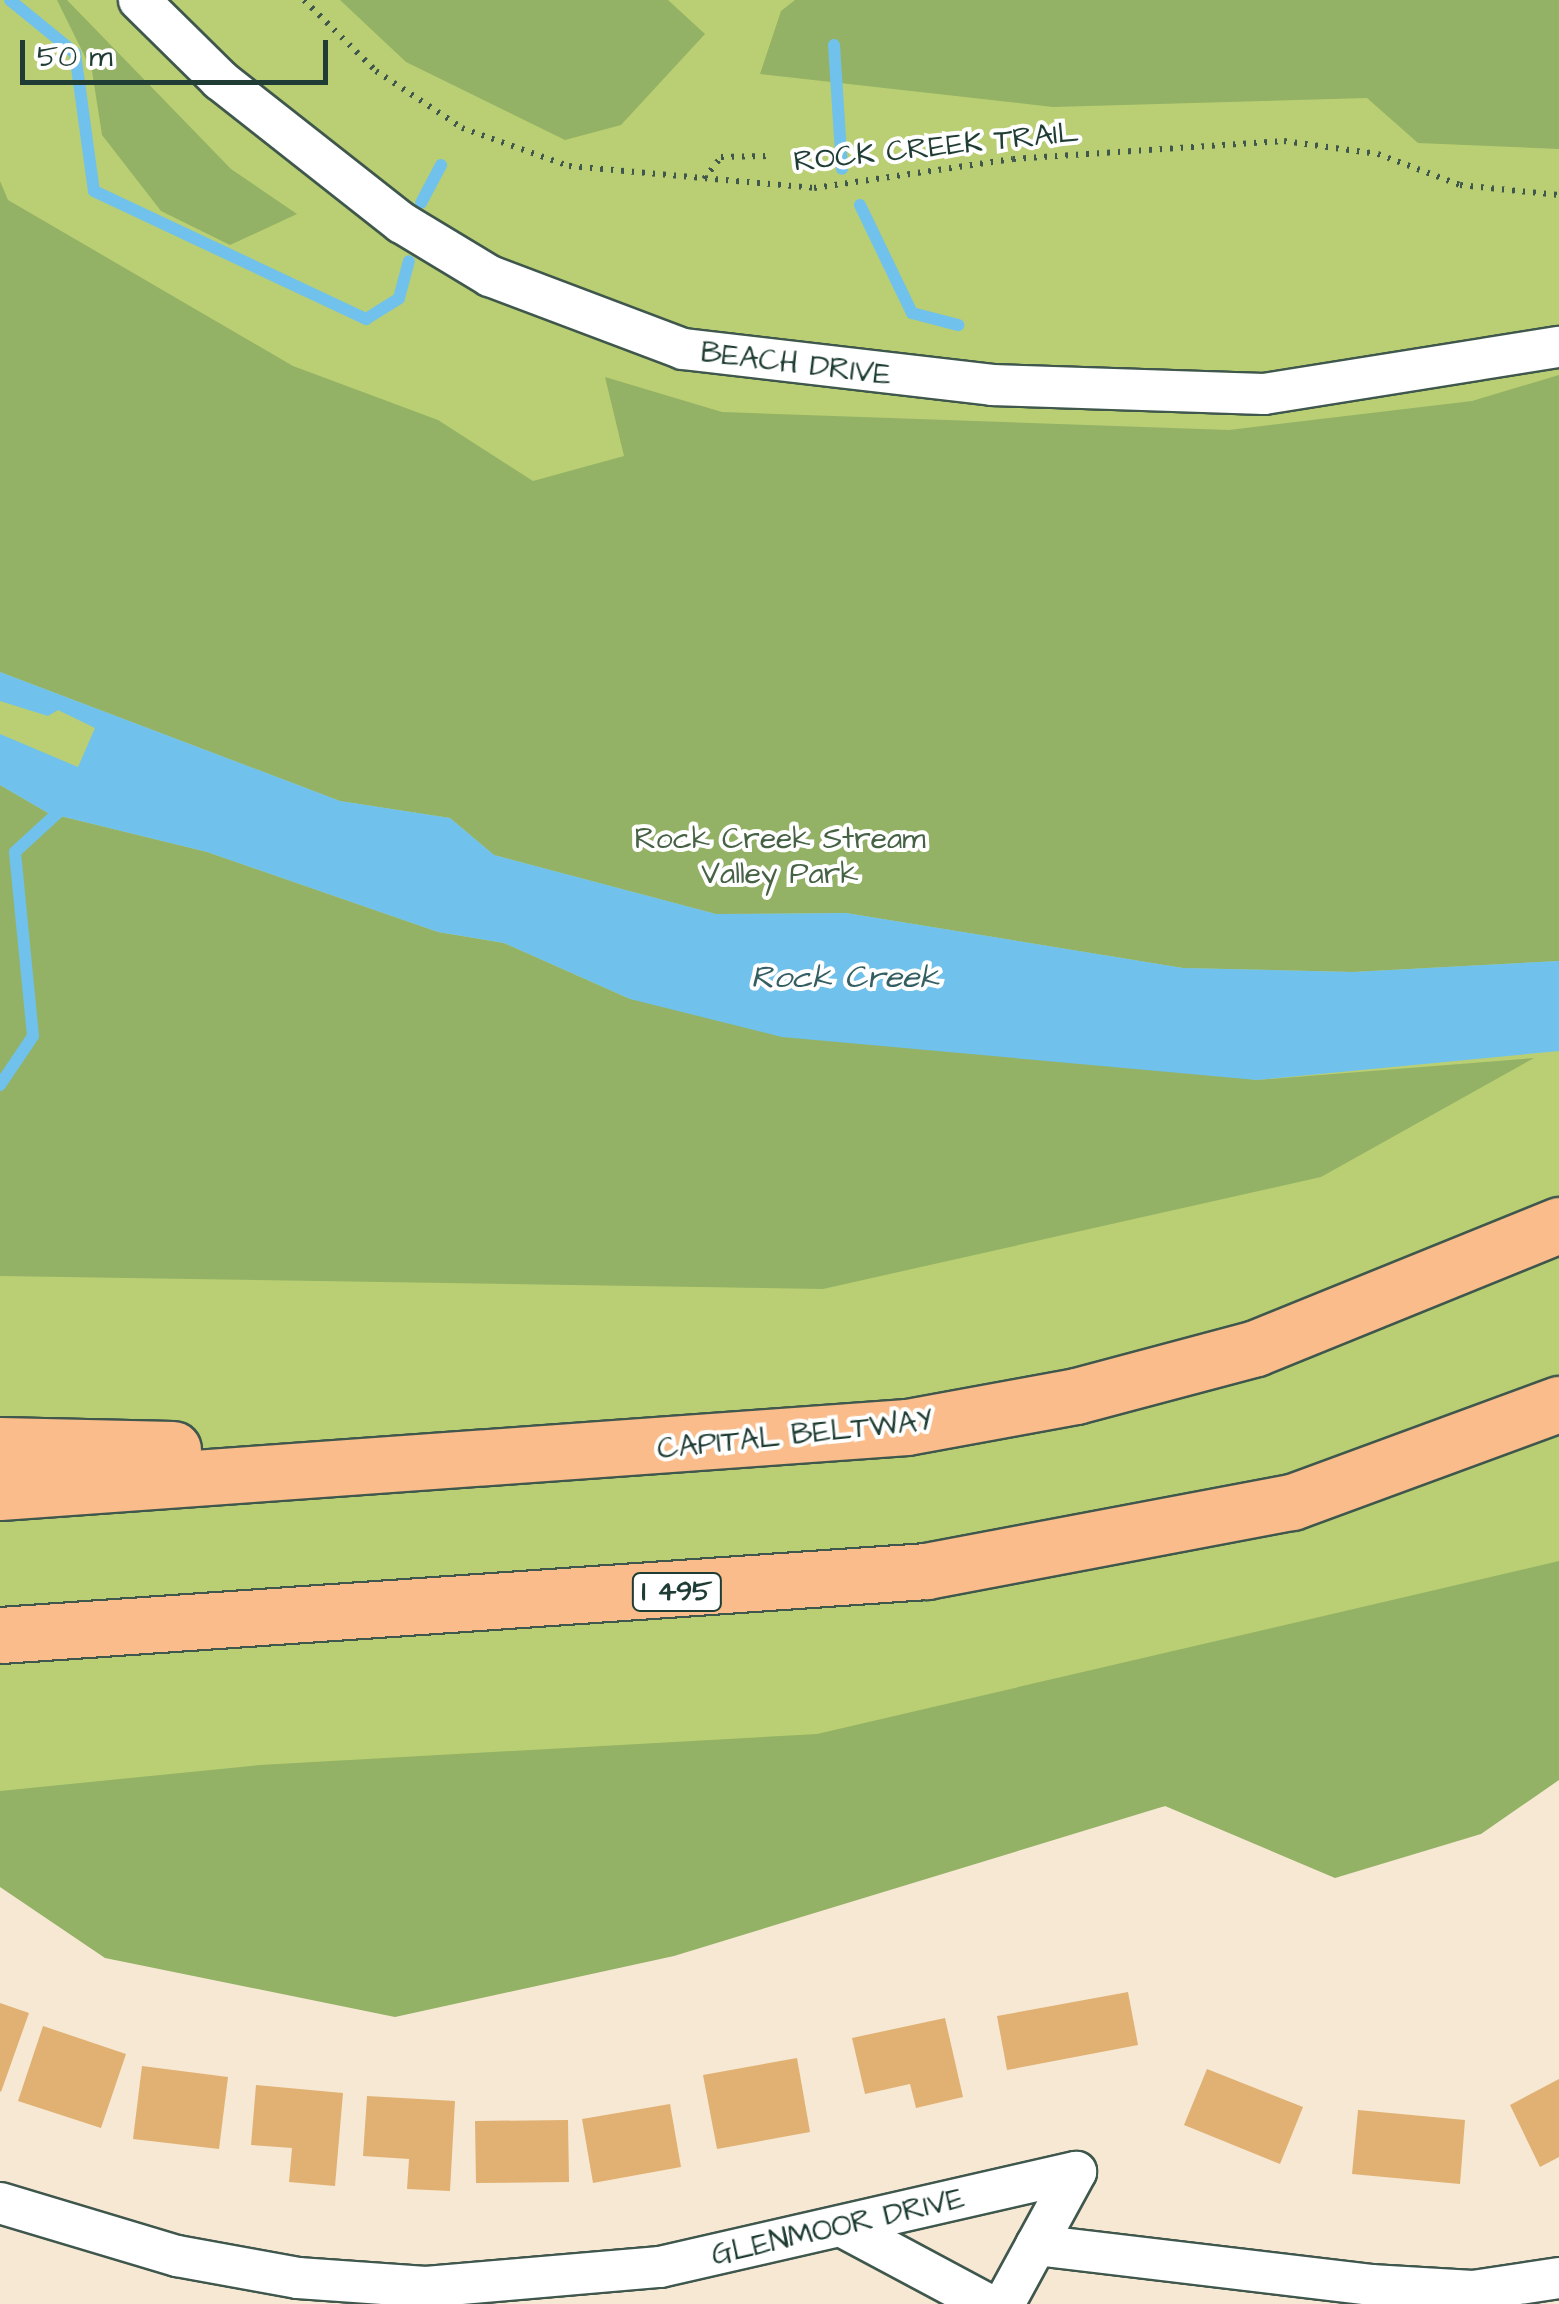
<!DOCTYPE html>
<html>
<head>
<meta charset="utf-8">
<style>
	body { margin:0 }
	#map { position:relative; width:1559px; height:2304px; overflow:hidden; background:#f7e8d4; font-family:"Architects Daughter",sans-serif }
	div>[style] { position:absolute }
	.green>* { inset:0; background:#bacf73 }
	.forest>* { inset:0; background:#93b265 }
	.water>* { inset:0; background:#70c1ec }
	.stream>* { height:12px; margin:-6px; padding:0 6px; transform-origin:6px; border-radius:6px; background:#70c1ec }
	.building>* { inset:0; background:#e0b172 }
	.path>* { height:6px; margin-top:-3px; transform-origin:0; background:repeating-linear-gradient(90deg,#3f574c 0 2.5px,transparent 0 10.5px) }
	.roads { filter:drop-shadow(2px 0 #3f574c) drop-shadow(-2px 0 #3f574c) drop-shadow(0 2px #3f574c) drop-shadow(0 -2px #3f574c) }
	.minor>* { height:40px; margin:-20px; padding:0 20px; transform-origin:20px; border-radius:20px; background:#fff }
	.highway>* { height:55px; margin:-27.5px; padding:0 27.5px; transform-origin:27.5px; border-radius:27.5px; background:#f9bc8a }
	span { translate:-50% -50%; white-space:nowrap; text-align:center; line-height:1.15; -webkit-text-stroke:8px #fff; paint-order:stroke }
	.shield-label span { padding:2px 8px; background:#fff; border:2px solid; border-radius:8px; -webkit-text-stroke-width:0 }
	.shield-label { font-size:28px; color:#1f3d34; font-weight:700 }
	.street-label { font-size:30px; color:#1f3d34 }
	.park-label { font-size:30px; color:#466244 }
	.water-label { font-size:32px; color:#335e62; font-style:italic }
	.scale { position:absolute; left:20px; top:40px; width:308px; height:45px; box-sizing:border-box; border:5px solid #1f3d34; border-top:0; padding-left:12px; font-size:30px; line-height:35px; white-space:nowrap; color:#1f3d34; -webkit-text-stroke:8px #fff; paint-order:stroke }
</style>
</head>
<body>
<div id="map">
	<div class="green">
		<i style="clip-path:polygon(0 0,1559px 0,1559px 1712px,600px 1941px,0 1848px)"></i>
	</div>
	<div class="forest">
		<i style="clip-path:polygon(57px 0,67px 0,231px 169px,297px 214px,230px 245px,161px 211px,102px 135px,92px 71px)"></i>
		<i style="clip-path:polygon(340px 0,668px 0,705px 34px,621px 125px,565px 140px,406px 62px)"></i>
		<i style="clip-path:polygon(795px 0,1559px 0,1559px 149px,1418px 143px,1367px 98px,1053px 107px,760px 74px,781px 11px)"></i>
		<i style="clip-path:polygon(0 181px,8px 200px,293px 366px,438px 420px,533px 481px,624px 456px,605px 377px,722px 412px,1229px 430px,1472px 401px,1559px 375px,1559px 961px,1353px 972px,1183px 968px,846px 913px,716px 914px,494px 855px,450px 818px,340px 801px,0 672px)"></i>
		<i style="clip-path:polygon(0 785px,48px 813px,207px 852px,438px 932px,504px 943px,630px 999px,1257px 1080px,1534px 1058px,1321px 1177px,823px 1289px,0 1276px)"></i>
		<i style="clip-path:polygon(1559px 1561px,1559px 1780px,1481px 1834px,1335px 1878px,1165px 1806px,674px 1956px,395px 2017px,105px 1958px,0 1887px,0 1791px,260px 1765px,817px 1734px)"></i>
	</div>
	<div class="water">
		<i style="clip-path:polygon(0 672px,340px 801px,450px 818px,494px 855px,716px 914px,846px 913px,1183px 968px,1353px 972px,1559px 961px,1559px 1051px,1257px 1080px,782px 1037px,630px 999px,504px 943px,438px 932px,207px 852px,48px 813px,0 785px,0 734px,78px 767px,95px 728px,58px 710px,48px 716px,0 701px)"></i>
	</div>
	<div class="stream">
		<i style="left:10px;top:0;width:84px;rotate:39.2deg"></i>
		<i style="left:75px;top:53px;width:139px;rotate:82.2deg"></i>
		<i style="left:94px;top:191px;width:301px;rotate:25.2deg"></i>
		<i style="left:366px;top:319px;width:39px;rotate:-32deg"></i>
		<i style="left:399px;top:298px;width:38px;rotate:-75deg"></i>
		<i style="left:834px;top:45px;width:124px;rotate:86.3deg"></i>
		<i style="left:421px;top:203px;width:43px;rotate:-62.2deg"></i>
		<i style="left:860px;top:205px;width:120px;rotate:64.3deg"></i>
		<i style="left:912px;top:313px;width:48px;rotate:14.6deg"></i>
		<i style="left:0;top:1085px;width:59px;rotate:-56deg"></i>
		<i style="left:33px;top:1036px;width:185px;rotate:-95.6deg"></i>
		<i style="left:15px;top:852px;width:68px;rotate:-42.6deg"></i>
	</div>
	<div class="building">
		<i style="clip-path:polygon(1128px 1992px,1138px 2045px,1007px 2070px,997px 2016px)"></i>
		<i style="clip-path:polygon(0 2003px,29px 2013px,1px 2092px,0 2091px)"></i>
		<i style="clip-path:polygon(945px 2018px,963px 2097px,916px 2108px,910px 2084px,865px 2094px,852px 2038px)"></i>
		<i style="clip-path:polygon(43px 2026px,126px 2054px,101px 2128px,18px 2101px)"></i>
		<i style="clip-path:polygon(797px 2058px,810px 2132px,717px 2149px,703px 2075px)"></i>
		<i style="clip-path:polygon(142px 2066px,228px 2077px,219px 2149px,133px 2139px)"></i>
		<i style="clip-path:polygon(1207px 2069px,1303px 2107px,1280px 2164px,1184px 2125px)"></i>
		<i style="clip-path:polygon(1559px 2079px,1559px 2157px,1540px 2167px,1510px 2105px)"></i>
		<i style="clip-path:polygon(256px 2085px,343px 2093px,335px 2186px,289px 2182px,292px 2148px,251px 2145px)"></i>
		<i style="clip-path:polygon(367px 2096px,455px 2101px,450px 2191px,407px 2189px,409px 2159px,363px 2156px)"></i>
		<i style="clip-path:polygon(670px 2104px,681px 2167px,593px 2183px,582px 2119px)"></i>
		<i style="clip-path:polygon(1358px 2110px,1465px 2120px,1460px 2184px,1352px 2174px)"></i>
		<i style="clip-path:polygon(568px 2120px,569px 2182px,476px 2183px,475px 2121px)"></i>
	</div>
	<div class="path">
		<i style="left:304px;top:0;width:101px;rotate:44.6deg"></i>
		<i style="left:376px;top:71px;width:103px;rotate:33.5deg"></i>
		<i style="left:462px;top:128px;width:114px;rotate:19.6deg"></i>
		<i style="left:569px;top:166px;width:246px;rotate:5.1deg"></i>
		<i style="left:814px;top:188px;width:201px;rotate:-8.3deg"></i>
		<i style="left:1013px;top:159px;width:272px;rotate:-3.8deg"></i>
		<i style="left:1284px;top:141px;width:95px;rotate:7.9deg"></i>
		<i style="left:1378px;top:154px;width:88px;rotate:20.7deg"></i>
		<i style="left:1460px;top:185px;width:100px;rotate:5.8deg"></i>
		<i style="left:704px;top:179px;width:28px;rotate:-52deg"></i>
		<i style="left:721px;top:157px;width:46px;rotate:-1.2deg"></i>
	</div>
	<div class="roads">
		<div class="minor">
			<i style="left:139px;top:0;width:114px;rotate:44.6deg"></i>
			<i style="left:220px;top:80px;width:231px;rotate:38.2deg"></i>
			<i style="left:402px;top:223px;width:103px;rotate:31.1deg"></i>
			<i style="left:490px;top:276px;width:206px;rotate:20.7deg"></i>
			<i style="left:683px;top:349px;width:311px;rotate:6.6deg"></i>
			<i style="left:992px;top:385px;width:272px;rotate:1.9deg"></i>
			<i style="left:1264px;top:394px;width:299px;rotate:-9.1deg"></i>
			<i style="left:0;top:2203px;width:185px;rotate:16.7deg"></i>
			<i style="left:177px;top:2256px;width:123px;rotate:10.3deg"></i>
			<i style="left:298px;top:2278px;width:128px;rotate:4deg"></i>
			<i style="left:426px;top:2287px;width:235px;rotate:-4.9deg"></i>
			<i style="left:660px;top:2267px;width:427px;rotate:-12.9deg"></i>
			<i style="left:1076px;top:2172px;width:150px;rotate:118.6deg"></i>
			<i style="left:843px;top:2227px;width:163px;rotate:28.1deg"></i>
			<i style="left:1036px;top:2245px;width:337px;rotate:6.8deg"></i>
			<i style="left:1371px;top:2285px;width:102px;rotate:3.4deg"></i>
			<i style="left:1473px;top:2291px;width:87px;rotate:-8.6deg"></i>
		</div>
		<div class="highway">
			<i style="left:0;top:1445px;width:173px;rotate:1.3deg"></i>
			<i style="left:0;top:1492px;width:909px;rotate:-4.1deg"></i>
			<i style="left:907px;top:1427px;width:172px;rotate:-10.4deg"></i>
			<i style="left:1076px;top:1396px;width:186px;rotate:-14.9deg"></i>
			<i style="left:1256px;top:1348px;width:327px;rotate:-22.1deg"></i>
			<i style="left:0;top:1635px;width:928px;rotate:-3.95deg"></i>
			<i style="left:926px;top:1571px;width:372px;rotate:-10.7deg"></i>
			<i style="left:1292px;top:1502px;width:284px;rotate:-20.2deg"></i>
		</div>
	</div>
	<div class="shield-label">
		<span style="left:677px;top:1592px">I 495</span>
	</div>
	<div class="street-label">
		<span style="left:936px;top:147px;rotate:-6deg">ROCK CREEK TRAIL</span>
		<span style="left:796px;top:364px;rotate:7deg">BEACH DRIVE</span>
		<span style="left:795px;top:1435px;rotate:-6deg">CAPITAL BELTWAY</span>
		<span style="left:838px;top:2227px;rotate:-13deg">GLENMOOR DRIVE</span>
	</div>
	<div class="park-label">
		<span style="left:780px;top:856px">Rock Creek Stream<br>Valley Park</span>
	</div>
	<div class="water-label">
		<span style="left:845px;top:978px">Rock Creek</span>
	</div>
	<div class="scale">50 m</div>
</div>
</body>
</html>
